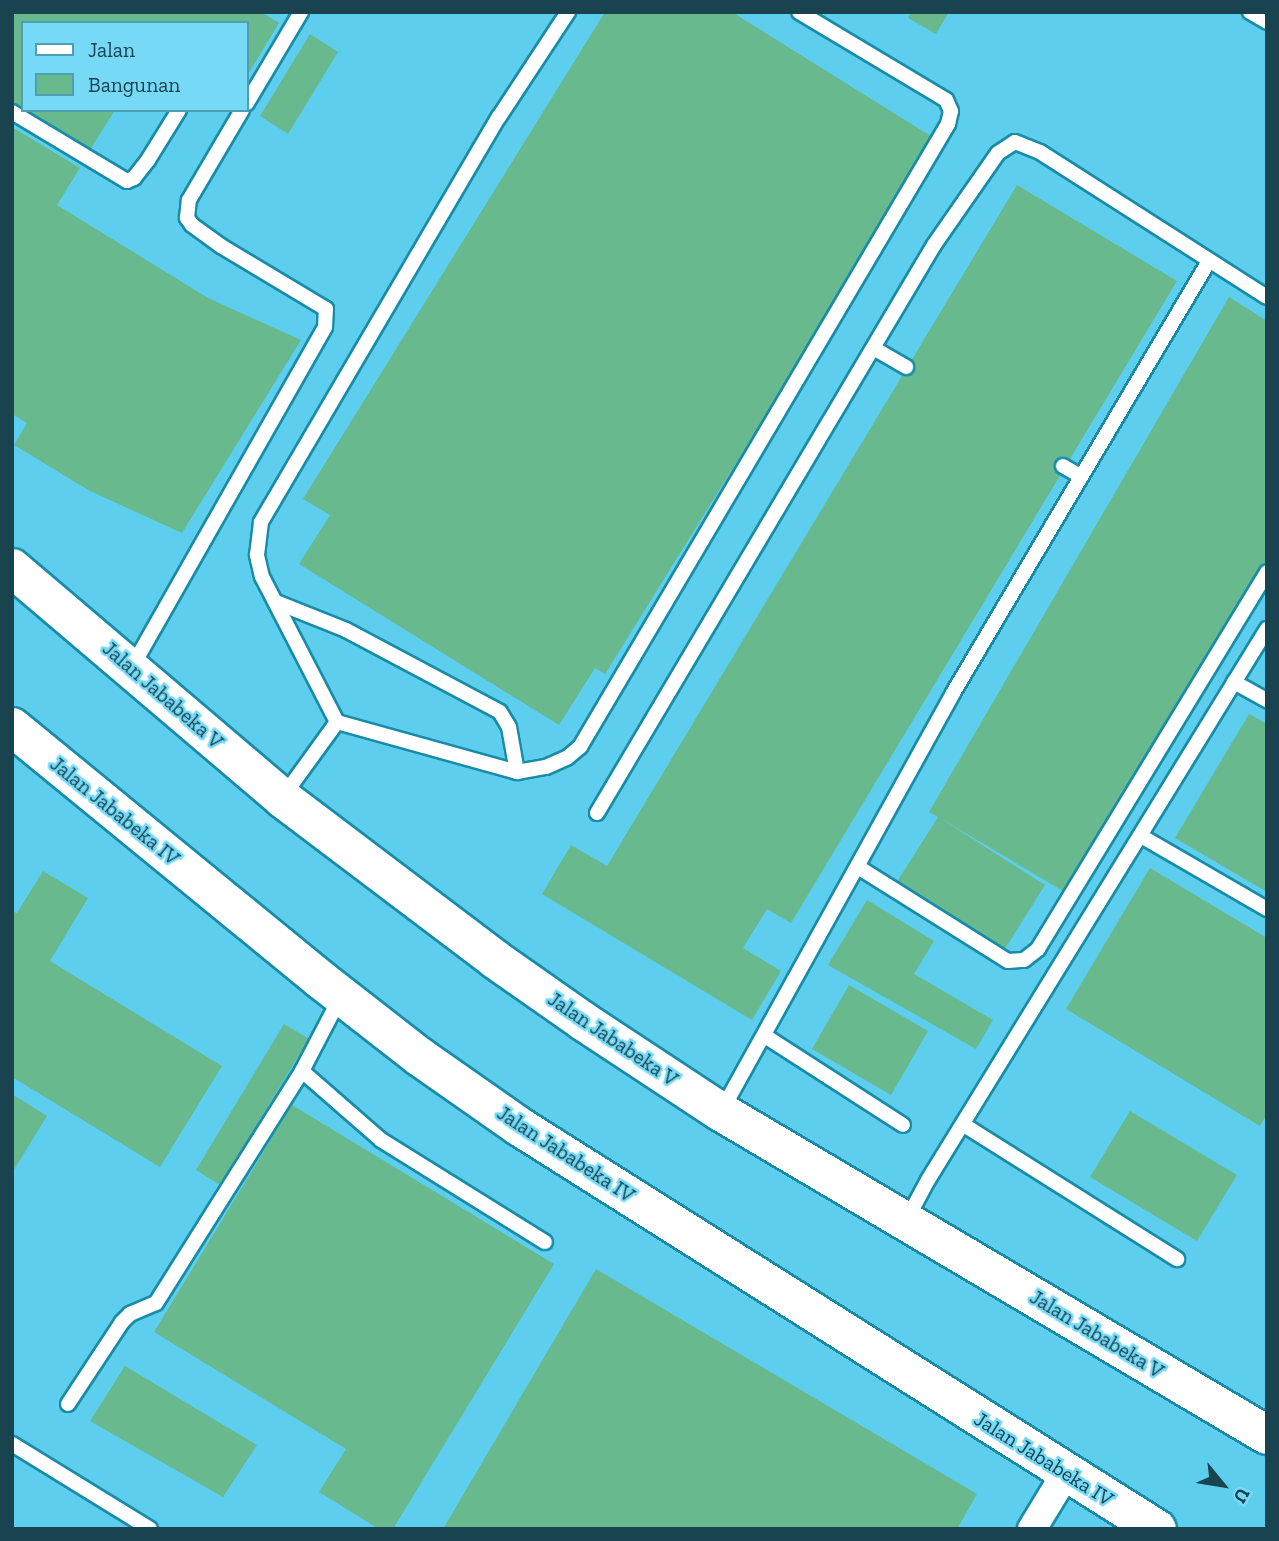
<!DOCTYPE html>
<html>
<head>
<meta charset="utf-8">
<style>
	body { margin:0 }
	#map { position:relative; width:1279px; height:1541px; overflow:hidden; background:#76daf7; font-family:"Zilla Slab",serif }
	div>[style] { position:absolute }
	.built>* { inset:0; background:#5dceed }
	.building>* { inset:0; background:#69b98e }
	.roads { filter:drop-shadow(2px 0 #188ca7) drop-shadow(-2px 0 #188ca7) drop-shadow(0 2px #188ca7) drop-shadow(0 -2px #188ca7) }
	.lane>* { height:14px; margin:-7px; padding:0 7px; transform-origin:7px; border-radius:7px; background:#fff }
	.street>* { height:28px; margin:-14px; padding:0 14px; transform-origin:14px; border-radius:14px; background:#fff }
	.secondary>* { height:38px; margin:-19px; padding:0 19px; transform-origin:19px; border-radius:19px; background:#fff }
	span { translate:-50% -50%; white-space:nowrap; text-align:center; line-height:1.15; -webkit-text-stroke:5px #76daf7; paint-order:stroke }
	.street-label { font-size:21px; color:#18434f }
	.frame { position:absolute; inset:0; border:14px solid #18434f; pointer-events:none }
	.legend { position:absolute; left:21px; top:21px; width:228px; height:91px; box-sizing:border-box; background:#76daf7; border:2px solid #509eb4; margin:0; padding:9px 12px; list-style:none; font-size:21px; color:#18434f }
	.legend li { display:flex; align-items:center; gap:14px; height:35px }
	.legend b { width:35px; border:2px solid #509eb4 }
	.north { position:absolute; left:1188px; top:1450px; width:70px; height:70px; -webkit-text-stroke:5px #76daf7; paint-order:stroke; rotate:120deg; font-size:19px; font-weight:700; line-height:28px; text-align:center; color:#18434f }
	.north::after { content:''; display:block; margin:auto; width:24px; height:32px; background:#18434f; clip-path:polygon(50% 0,100% 100%,50% 72%,0 100%) }
</style>
</head>
<body>
<div id="map">
	<div class="built">
		<i style="clip-path:polygon(evenodd,12px 12px,1267px 12px,1267px 1529px,12px 1529px,12px 12px,23px 23px,247px 23px,247px 110px,23px 110px,23px 23px)"></i>
	</div>
	<div class="building">
		<i style="clip-path:polygon(12px 12px,261px 12px,279px 23px,247px 76px,247px 23px,23px 23px,23px 109px,12px 102px)"></i>
		<i style="clip-path:polygon(605px 12px,732px 12px,937px 140px,605px 674px,595px 668px,559px 725px,299px 564px,330px 515px,303px 499px)"></i>
		<i style="clip-path:polygon(911px 12px,949px 12px,936px 34px,908px 18px)"></i>
		<i style="clip-path:polygon(310px 34px,338px 52px,288px 134px,260px 116px)"></i>
		<i style="clip-path:polygon(26px 110px,115px 110px,90px 150px)"></i>
		<i style="clip-path:polygon(12px 127px,80px 168px,57px 205px,208px 298px,301px 340px,182px 533px,90px 491px,14px 445px,27px 423px,12px 414px)"></i>
		<i style="clip-path:polygon(1017px 185px,1177px 281px,791px 923px,767px 909px,743px 948px,781px 971px,752px 1020px,542px 894px,571px 845px,607px 866px)"></i>
		<i style="clip-path:polygon(1229px 297px,1267px 321px,1267px 561px,1068px 894px,940px 818px,1045px 885px,1003px 952px,895px 885px,938px 817px,929px 812px)"></i>
		<i style="clip-path:polygon(1249px 714px,1267px 724px,1267px 892px,1175px 838px)"></i>
		<i style="clip-path:polygon(1150px 868px,1267px 938px,1267px 1114px,1260px 1126px,1066px 1009px)"></i>
		<i style="clip-path:polygon(43px 871px,88px 898px,50px 961px,222px 1066px,160px 1167px,12px 1077px,12px 911px,17px 913px)"></i>
		<i style="clip-path:polygon(867px 900px,934px 941px,914px 974px,993px 1020px,976px 1049px,828px 965px)"></i>
		<i style="clip-path:polygon(849px 985px,928px 1031px,891px 1095px,812px 1049px)"></i>
		<i style="clip-path:polygon(284px 1024px,309px 1039px,220px 1185px,196px 1170px)"></i>
		<i style="clip-path:polygon(12px 1094px,47px 1116px,12px 1173px)"></i>
		<i style="clip-path:polygon(292px 1105px,554px 1264px,393px 1529px,379px 1529px,319px 1492px,346px 1449px,154px 1332px)"></i>
		<i style="clip-path:polygon(1130px 1111px,1237px 1175px,1197px 1241px,1090px 1177px)"></i>
		<i style="clip-path:polygon(596px 1269px,977px 1494px,957px 1529px,443px 1529px)"></i>
		<i style="clip-path:polygon(125px 1366px,257px 1445px,223px 1497px,90px 1421px)"></i>
	</div>
	<div class="roads">
		<div class="lane">
			<i style="left:1250px;top:12px;width:20px;rotate:30deg"></i>
			<i style="left:247px;top:103px;width:106px;rotate:-59.3deg"></i>
			<i style="left:12px;top:112px;width:134px;rotate:31deg"></i>
			<i style="left:127px;top:181px;width:8px;rotate:-23deg"></i>
			<i style="left:134px;top:178px;width:23px;rotate:-52deg"></i>
			<i style="left:148px;top:160px;width:59px;rotate:-58.2deg"></i>
			<i style="left:875px;top:349px;width:36px;rotate:30deg"></i>
			<i style="left:1063px;top:466px;width:20px;rotate:30deg"></i>
			<i style="left:276px;top:602px;width:75px;rotate:21.8deg"></i>
			<i style="left:346px;top:630px;width:174px;rotate:28deg"></i>
			<i style="left:500px;top:712px;width:17px;rotate:59deg"></i>
			<i style="left:509px;top:727px;width:46px;rotate:79.9deg"></i>
			<i style="left:132px;top:667px;width:391px;rotate:-60.4deg"></i>
			<i style="left:325px;top:327px;width:18px;rotate:-87deg"></i>
			<i style="left:326px;top:309px;width:122px;rotate:-149deg"></i>
			<i style="left:221px;top:246px;width:36px;rotate:-144deg"></i>
			<i style="left:192px;top:225px;width:9px;rotate:-126deg"></i>
			<i style="left:187px;top:218px;width:18px;rotate:-84deg"></i>
			<i style="left:189px;top:200px;width:104px;rotate:-59.5deg"></i>
			<i style="left:1234px;top:682px;width:38px;rotate:29deg"></i>
			<i style="left:337px;top:722px;width:187px;rotate:15.5deg"></i>
			<i style="left:517px;top:772px;width:29px;rotate:-10deg"></i>
			<i style="left:546px;top:767px;width:24px;rotate:-24deg"></i>
			<i style="left:568px;top:757px;width:16px;rotate:-40deg"></i>
			<i style="left:580px;top:747px;width:724px;rotate:-59.43deg"></i>
			<i style="left:948px;top:124px;width:13px;rotate:-77deg"></i>
			<i style="left:951px;top:111px;width:12px;rotate:-114deg"></i>
			<i style="left:946px;top:100px;width:171px;rotate:-149.1deg"></i>
			<i style="left:282px;top:798px;width:94px;rotate:-54.1deg"></i>
			<i style="left:337px;top:722px;width:163px;rotate:-117.3deg"></i>
			<i style="left:262px;top:577px;width:23px;rotate:-103deg"></i>
			<i style="left:257px;top:555px;width:33px;rotate:-83deg"></i>
			<i style="left:261px;top:522px;width:470px;rotate:-59.6deg"></i>
			<i style="left:499px;top:117px;width:126px;rotate:-56.7deg"></i>
			<i style="left:597px;top:813px;width:660px;rotate:-59.32deg"></i>
			<i style="left:934px;top:245px;width:112px;rotate:-55.2deg"></i>
			<i style="left:998px;top:153px;width:20px;rotate:-33deg"></i>
			<i style="left:1015px;top:142px;width:27px;rotate:22deg"></i>
			<i style="left:1040px;top:152px;width:269px;rotate:32.6deg"></i>
			<i style="left:1141px;top:836px;width:146px;rotate:30.1deg"></i>
			<i style="left:858px;top:867px;width:177px;rotate:32.1deg"></i>
			<i style="left:1008px;top:961px;width:16px;rotate:-4deg"></i>
			<i style="left:1024px;top:960px;width:18px;rotate:-38deg"></i>
			<i style="left:1038px;top:949px;width:441px;rotate:-58.7deg"></i>
			<i style="left:340px;top:998px;width:82px;rotate:117.5deg"></i>
			<i style="left:302px;top:1071px;width:105px;rotate:41.1deg"></i>
			<i style="left:381px;top:1140px;width:193px;rotate:31.9deg"></i>
			<i style="left:765px;top:1036px;width:164px;rotate:32.8deg"></i>
			<i style="left:722px;top:1110px;width:477px;rotate:-61deg"></i>
			<i style="left:953px;top:693px;width:502px;rotate:-59.35deg"></i>
			<i style="left:964px;top:1125px;width:252px;rotate:32.2deg"></i>
			<i style="left:907px;top:1219px;width:44px;rotate:-61.7deg"></i>
			<i style="left:928px;top:1180px;width:647px;rotate:-58.4deg"></i>
			<i style="left:68px;top:1404px;width:98px;rotate:-56.6deg"></i>
			<i style="left:122px;top:1322px;width:11px;rotate:-45deg"></i>
			<i style="left:130px;top:1314px;width:28px;rotate:-23deg"></i>
			<i style="left:156px;top:1303px;width:274px;rotate:-57.8deg"></i>
			<i style="left:12px;top:1444px;width:162px;rotate:31.6deg"></i>
		</div>
		<div class="street">
			<i style="left:1032px;top:1529px;width:66px;rotate:-58.7deg"></i>
		</div>
		<div class="secondary">
			<i style="left:12px;top:568px;width:355px;rotate:40.4deg"></i>
			<i style="left:282px;top:798px;width:268px;rotate:37.1deg"></i>
			<i style="left:496px;top:960px;width:106px;rotate:35deg"></i>
			<i style="left:583px;top:1021px;width:165px;rotate:33.4deg"></i>
			<i style="left:721px;top:1112px;width:634px;rotate:30.61deg"></i>
			<i style="left:12px;top:727px;width:399px;rotate:39.3deg"></i>
			<i style="left:321px;top:980px;width:125px;rotate:37.9deg"></i>
			<i style="left:420px;top:1057px;width:122px;rotate:35deg"></i>
			<i style="left:520px;top:1127px;width:753px;rotate:32.26deg"></i>
		</div>
	</div>
	<div class="street-label">
		<span style="left:163px;top:695px;rotate:41deg">Jalan Jababeka V</span>
		<span style="left:115px;top:811px;rotate:39deg">Jalan Jababeka IV</span>
		<span style="left:613px;top:1039px;rotate:34deg">Jalan Jababeka V</span>
		<span style="left:566px;top:1154px;rotate:33deg">Jalan Jababeka IV</span>
		<span style="left:1097px;top:1334px;rotate:31deg">Jalan Jababeka V</span>
		<span style="left:1044px;top:1459px;rotate:32deg">Jalan Jababeka IV</span>
	</div>
	<div class="frame"></div>
	<ul class="legend">
	<li><b style="height:9px;background:#fff"></b>Jalan</li>
	<li><b style="height:19px;background:#69b98e"></b>Bangunan</li>
	</ul>
	<div class="north">U</div>
</div>
</body>
</html>
